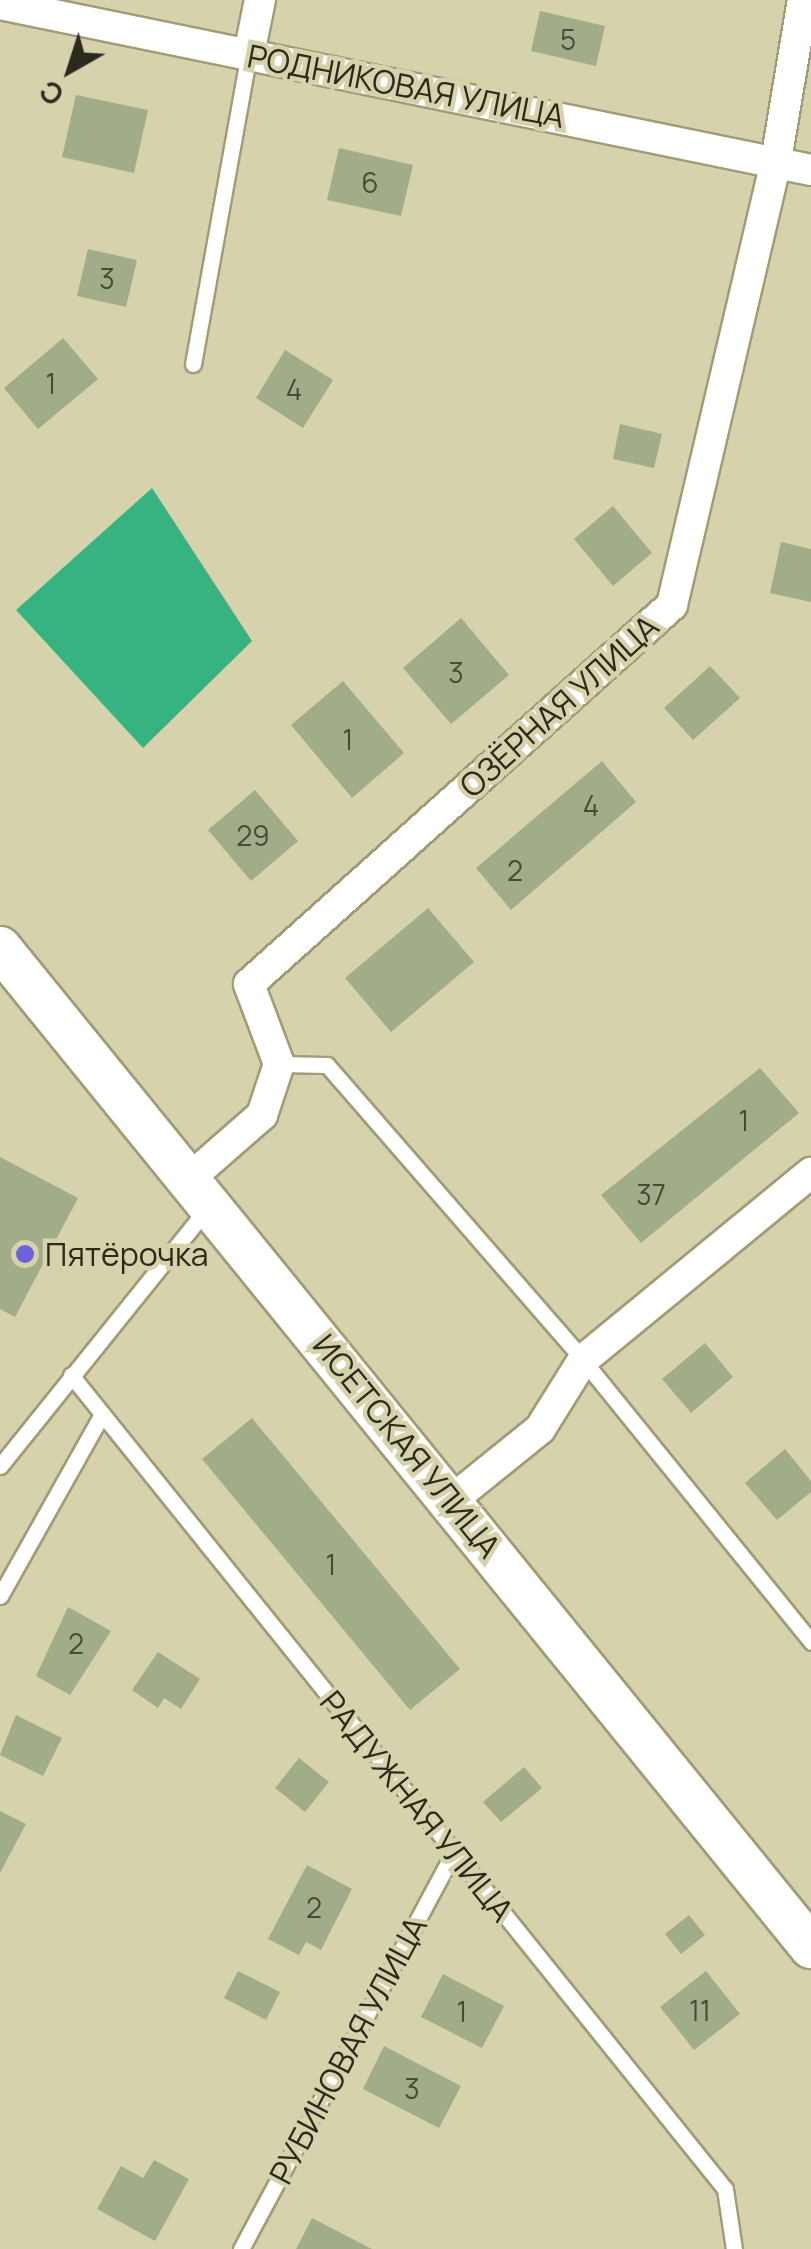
<!DOCTYPE html>
<html>
<head>
<meta charset="utf-8">
<style>
	body { margin:0 }
	#map { position:relative; width:811px; height:2249px; overflow:hidden; background:#d6d2ac; font-family:Manrope,sans-serif }
	div>[style] { position:absolute }
	.water>* { inset:0; background:#37b381 }
	.building>* { inset:0; background:#a1ad89 }
	.roads { filter:drop-shadow(2px 0 #a09c77) drop-shadow(-2px 0 #a09c77) drop-shadow(0 2px #a09c77) drop-shadow(0 -2px #a09c77) }
	.lane>* { height:15px; margin:-7.5px; padding:0 7.5px; transform-origin:7.5px; border-radius:7.5px; background:#fff }
	.street>* { height:30px; margin:-15px; padding:0 15px; transform-origin:15px; border-radius:15px; background:#fff }
	.secondary>* { height:42px; margin:-21px; padding:0 21px; transform-origin:21px; border-radius:21px; background:#fff }
	.dots>* { width:28px; height:28px; translate:-50% -50%; box-sizing:border-box; border:5px solid #d6d2ac; border-radius:50% }
	span { translate:-50% -50%; white-space:nowrap; text-align:center; line-height:1.15; -webkit-text-stroke:9px #d6d2ac; paint-order:stroke }
	.number-label { font-size:28px; color:#484b36 }
	.number-label span { -webkit-text-stroke-width:0 }
	.street-label { font-size:32px; color:#2b2a1b }
	.poi-label { font-size:32px; color:#2b2a1b }
	.left { translate:0 -50%; text-align:left }
	.north { position:absolute; left:20px; top:20px; width:100px; height:100px; -webkit-text-stroke:8px #d6d2ac; paint-order:stroke; rotate:219deg; font-size:28px; font-weight:700; line-height:40px; text-align:center; color:#2b2a1b }
	.north::after { content:''; display:block; margin:auto; width:35px; height:45px; background:#2b2a1b; clip-path:polygon(50% 0,100% 100%,50% 72%,0 100%) }
</style>
</head>
<body>
<div id="map">
	<div class="water">
		<i style="clip-path:polygon(152px 488px,252px 641px,143px 748px,16px 610px)"></i>
	</div>
	<div class="building">
		<i style="clip-path:polygon(540px 11px,605px 26px,596px 66px,531px 51px)"></i>
		<i style="clip-path:polygon(76px 95px,148px 110px,134px 173px,62px 157px)"></i>
		<i style="clip-path:polygon(339px 148px,413px 165px,401px 216px,327px 200px)"></i>
		<i style="clip-path:polygon(88px 249px,137px 260px,126px 307px,77px 296px)"></i>
		<i style="clip-path:polygon(63px 338px,98px 379px,38px 429px,4px 388px)"></i>
		<i style="clip-path:polygon(285px 350px,333px 380px,303px 428px,256px 398px)"></i>
		<i style="clip-path:polygon(620px 424px,662px 434px,654px 468px,613px 459px)"></i>
		<i style="clip-path:polygon(613px 506px,652px 553px,613px 586px,574px 539px)"></i>
		<i style="clip-path:polygon(781px 542px,811px 549px,811px 602px,770px 593px)"></i>
		<i style="clip-path:polygon(461px 618px,509px 675px,451px 724px,403px 668px)"></i>
		<i style="clip-path:polygon(710px 666px,740px 698px,693px 740px,664px 708px)"></i>
		<i style="clip-path:polygon(343px 681px,404px 753px,352px 798px,291px 725px)"></i>
		<i style="clip-path:polygon(602px 761px,636px 802px,511px 910px,476px 868px)"></i>
		<i style="clip-path:polygon(255px 790px,298px 841px,251px 881px,208px 830px)"></i>
		<i style="clip-path:polygon(428px 908px,474px 962px,391px 1032px,345px 978px)"></i>
		<i style="clip-path:polygon(760px 1068px,799px 1113px,641px 1243px,601px 1195px)"></i>
		<i style="clip-path:polygon(0 1157px,78px 1198px,15px 1317px,0 1309px)"></i>
		<i style="clip-path:polygon(705px 1343px,733px 1377px,691px 1413px,662px 1379px)"></i>
		<i style="clip-path:polygon(252px 1418px,460px 1669px,410px 1710px,202px 1459px)"></i>
		<i style="clip-path:polygon(785px 1449px,811px 1481px,811px 1492px,777px 1520px,745px 1483px)"></i>
		<i style="clip-path:polygon(68px 1607px,111px 1631px,70px 1695px,36px 1676px)"></i>
		<i style="clip-path:polygon(158px 1652px,200px 1679px,181px 1709px,164px 1698px,158px 1708px,132px 1690px)"></i>
		<i style="clip-path:polygon(16px 1715px,62px 1738px,43px 1776px,0 1755px)"></i>
		<i style="clip-path:polygon(299px 1758px,329px 1782px,305px 1812px,275px 1788px)"></i>
		<i style="clip-path:polygon(524px 1767px,542px 1788px,501px 1822px,483px 1802px)"></i>
		<i style="clip-path:polygon(0 1811px,26px 1824px,0 1873px)"></i>
		<i style="clip-path:polygon(307px 1865px,352px 1889px,321px 1950px,306px 1942px,299px 1955px,268px 1939px)"></i>
		<i style="clip-path:polygon(689px 1915px,705px 1935px,681px 1954px,665px 1934px)"></i>
		<i style="clip-path:polygon(238px 1971px,280px 1992px,266px 2020px,224px 1998px)"></i>
		<i style="clip-path:polygon(706px 1971px,740px 2014px,694px 2050px,660px 2007px)"></i>
		<i style="clip-path:polygon(443px 1974px,504px 2006px,482px 2048px,421px 2017px)"></i>
		<i style="clip-path:polygon(384px 2046px,461px 2086px,439px 2128px,363px 2089px)"></i>
		<i style="clip-path:polygon(154px 2160px,189px 2179px,155px 2241px,97px 2209px,121px 2166px,143px 2178px)"></i>
		<i style="clip-path:polygon(312px 2218px,372px 2249px,296px 2249px)"></i>
	</div>
	<div class="roads">
		<div class="lane">
			<i style="left:193px;top:364px;width:315px;rotate:-79.8deg"></i>
			<i style="left:279px;top:1064px;width:48px;rotate:1.2deg"></i>
			<i style="left:327px;top:1065px;width:391px;rotate:49deg"></i>
			<i style="left:583px;top:1360px;width:363px;rotate:51deg"></i>
			<i style="left:71px;top:1375px;width:1044px;rotate:51.22deg"></i>
			<i style="left:725px;top:2189px;width:61px;rotate:81.5deg"></i>
			<i style="left:0;top:1466px;width:332px;rotate:-51.2deg"></i>
			<i style="left:0;top:1596px;width:209px;rotate:-60.7deg"></i>
			<i style="left:241px;top:2249px;width:451px;rotate:-61.8deg"></i>
		</div>
		<div class="street">
			<i style="left:0;top:4px;width:828px;rotate:11.57deg"></i>
			<i style="left:249px;top:54px;width:55px;rotate:-78.5deg"></i>
			<i style="left:190px;top:1178px;width:96px;rotate:-41.2deg"></i>
			<i style="left:262px;top:1115px;width:54px;rotate:-71.6deg"></i>
			<i style="left:279px;top:1064px;width:85px;rotate:-110.6deg"></i>
			<i style="left:249px;top:984px;width:568px;rotate:-41.86deg"></i>
			<i style="left:672px;top:605px;width:456px;rotate:-76.8deg"></i>
			<i style="left:776px;top:161px;width:163px;rotate:-80.5deg"></i>
			<i style="left:452px;top:1500px;width:113px;rotate:-38.9deg"></i>
			<i style="left:540px;top:1429px;width:81px;rotate:-58.1deg"></i>
			<i style="left:583px;top:1360px;width:295px;rotate:-39.4deg"></i>
		</div>
		<div class="secondary">
			<i style="left:0;top:948px;width:1287px;rotate:50.93deg"></i>
		</div>
	</div>
	<div class="dots">
		<i style="left:25px;top:1254px;background:#6b62dc"></i>
	</div>
	<div class="number-label">
		<span style="left:568px;top:39px">5</span>
		<span style="left:370px;top:182px">6</span>
		<span style="left:107px;top:278px">3</span>
		<span style="left:51px;top:383px">1</span>
		<span style="left:294px;top:389px">4</span>
		<span style="left:456px;top:672px">3</span>
		<span style="left:348px;top:739px">1</span>
		<span style="left:591px;top:805px">4</span>
		<span style="left:253px;top:835px">29</span>
		<span style="left:515px;top:870px">2</span>
		<span style="left:744px;top:1120px">1</span>
		<span style="left:651px;top:1194px">37</span>
		<span style="left:331px;top:1564px">1</span>
		<span style="left:76px;top:1643px">2</span>
		<span style="left:314px;top:1907px">2</span>
		<span style="left:700px;top:2010px">11</span>
		<span style="left:462px;top:2011px">1</span>
		<span style="left:412px;top:2088px">3</span>
	</div>
	<div class="street-label">
		<span style="left:406px;top:86px;rotate:11deg">РОДНИКОВАЯ УЛИЦА</span>
		<span style="left:559px;top:706px;rotate:-42deg">ОЗЁРНАЯ УЛИЦА</span>
		<span style="left:407px;top:1446px;rotate:51deg">ИСЕТСКАЯ УЛИЦА</span>
		<span style="left:417px;top:1806px;rotate:51deg">РАДУЖНАЯ УЛИЦА</span>
		<span style="left:348px;top:2050px;rotate:-62deg">РУБИНОВАЯ УЛИЦА</span>
	</div>
	<div class="poi-label">
		<span class="left" style="left:45px;top:1254px">Пятёрочка</span>
	</div>
	<div class="north">С</div>
</div>
</body>
</html>
